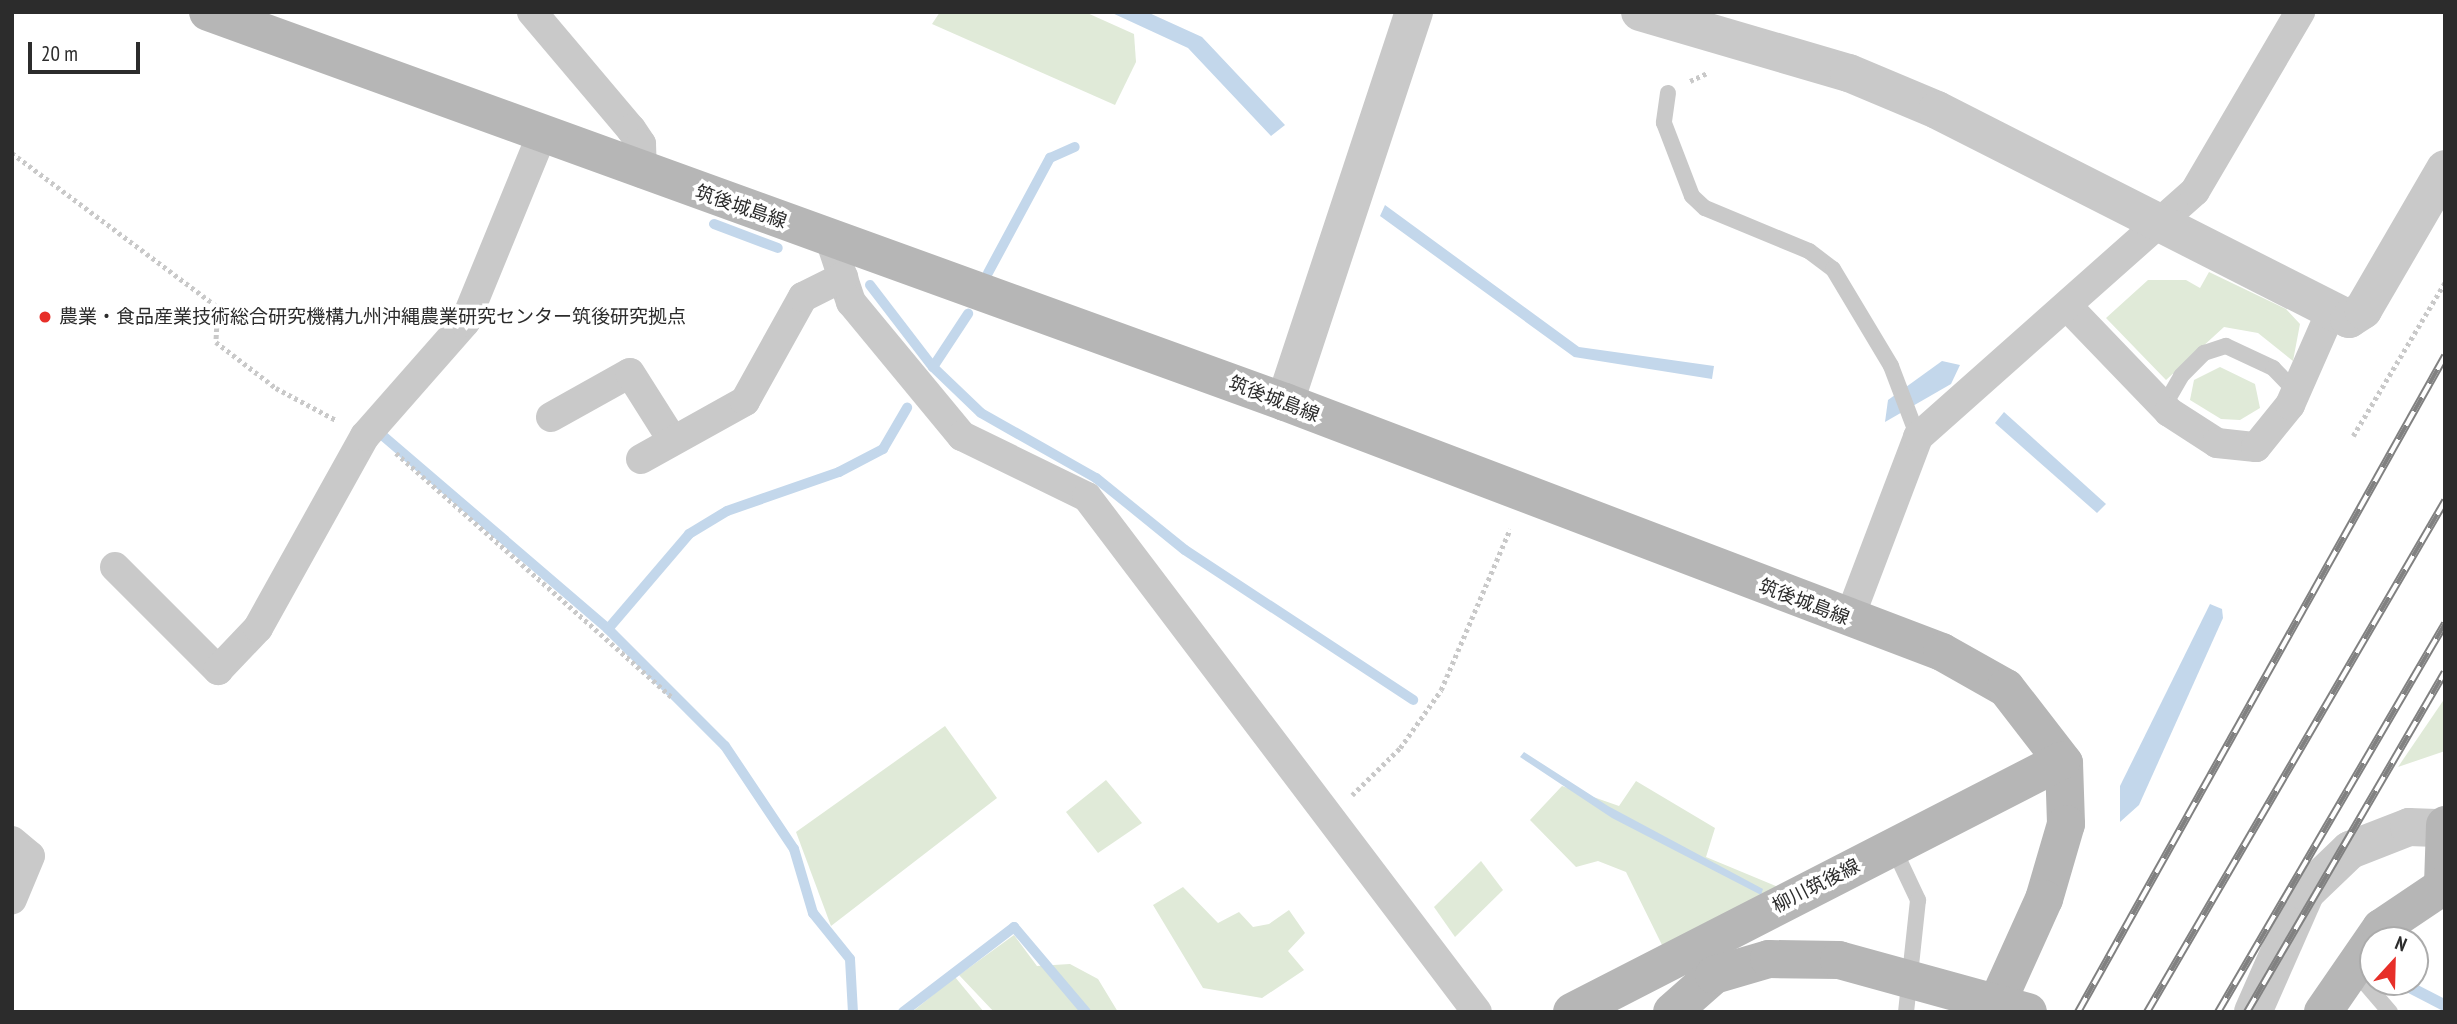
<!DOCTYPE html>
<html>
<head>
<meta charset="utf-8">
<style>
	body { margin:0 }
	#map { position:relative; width:2457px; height:1024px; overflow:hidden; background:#fff; font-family:"PT Sans Narrow","Noto Sans JP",sans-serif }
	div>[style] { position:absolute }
	.green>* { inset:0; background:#e0ead8 }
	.water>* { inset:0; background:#c3d7eb }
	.stream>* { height:10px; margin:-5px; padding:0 5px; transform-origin:5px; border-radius:5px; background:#c3d7eb }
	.path>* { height:4.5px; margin-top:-2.25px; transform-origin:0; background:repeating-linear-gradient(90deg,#c9c9c9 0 3.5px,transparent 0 7px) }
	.service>* { height:16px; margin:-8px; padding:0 8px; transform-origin:8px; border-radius:8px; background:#c9c9c9 }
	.minor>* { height:30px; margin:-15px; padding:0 15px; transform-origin:15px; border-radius:15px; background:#c9c9c9 }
	.tertiary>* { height:38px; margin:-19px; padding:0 19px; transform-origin:19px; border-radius:19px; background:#c9c9c9 }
	.secondary>* { height:38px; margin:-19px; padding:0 19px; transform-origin:19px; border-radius:19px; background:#b6b6b6 }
	.rail>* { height:8px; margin-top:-4px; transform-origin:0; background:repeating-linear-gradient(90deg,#fff 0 16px,#818181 0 32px); box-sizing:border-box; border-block:2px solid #818181 }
	.secondary-bridge>* { height:38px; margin:-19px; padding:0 19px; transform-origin:19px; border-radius:19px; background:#b6b6b6 }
	.dots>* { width:19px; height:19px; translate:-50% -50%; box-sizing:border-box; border:4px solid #fff; border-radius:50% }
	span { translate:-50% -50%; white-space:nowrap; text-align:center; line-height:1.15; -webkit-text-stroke:7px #fff; paint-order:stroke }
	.street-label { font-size:19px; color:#2c2c2c }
	.poi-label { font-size:19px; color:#2c2c2c }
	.left { translate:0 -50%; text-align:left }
	.frame { position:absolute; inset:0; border:14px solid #2c2c2c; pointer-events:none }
	.north { position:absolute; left:2359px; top:926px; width:70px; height:70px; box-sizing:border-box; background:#fff; border:2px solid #ababab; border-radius:50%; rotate:22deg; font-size:19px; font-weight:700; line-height:28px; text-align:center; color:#2c2c2c }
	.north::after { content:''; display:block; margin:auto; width:24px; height:32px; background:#e72f29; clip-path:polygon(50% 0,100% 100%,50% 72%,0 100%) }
	.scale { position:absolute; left:28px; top:42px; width:112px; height:32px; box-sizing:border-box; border:4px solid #2c2c2c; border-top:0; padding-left:9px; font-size:21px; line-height:24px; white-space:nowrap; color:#2c2c2c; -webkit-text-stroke:5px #fff; paint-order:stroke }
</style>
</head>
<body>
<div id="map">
	<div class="green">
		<i style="clip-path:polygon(940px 12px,1085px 12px,1134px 34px,1136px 62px,1115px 105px,932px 24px)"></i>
		<i style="clip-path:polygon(2209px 272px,2286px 309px,2300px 324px,2293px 361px,2258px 333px,2224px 327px,2166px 380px,2106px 318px,2148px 280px,2186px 280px,2200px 288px)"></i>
		<i style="clip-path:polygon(2220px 367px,2255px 384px,2260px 408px,2240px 420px,2221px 419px,2190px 400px,2194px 380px)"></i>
		<i style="clip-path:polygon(2445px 698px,2445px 751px,2398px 767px)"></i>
		<i style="clip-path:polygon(945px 726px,997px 798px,831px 926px,796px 832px)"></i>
		<i style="clip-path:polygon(1106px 780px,1142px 823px,1098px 853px,1066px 812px)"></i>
		<i style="clip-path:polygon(1636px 781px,1715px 828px,1706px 857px,1783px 889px,1662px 945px,1626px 872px,1598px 861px,1576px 867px,1530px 820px,1562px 786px,1619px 806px)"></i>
		<i style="clip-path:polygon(1481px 861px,1503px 890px,1455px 937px,1434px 907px)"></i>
		<i style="clip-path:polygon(1183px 887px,1218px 923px,1239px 912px,1253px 927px,1269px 924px,1289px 910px,1305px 933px,1288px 951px,1304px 970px,1262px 998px,1203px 988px,1153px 905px)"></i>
		<i style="clip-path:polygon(1014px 935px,1037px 966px,1070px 964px,1098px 979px,1118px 1012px,994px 1012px,959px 975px)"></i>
		<i style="clip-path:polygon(955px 977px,984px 1012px,912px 1012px)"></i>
	</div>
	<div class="water">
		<i style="clip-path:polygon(1110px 12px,1147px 12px,1202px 37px,1285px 125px,1271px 136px,1188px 48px)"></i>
		<i style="clip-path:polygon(1385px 205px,1579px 347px,1714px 366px,1712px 379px,1574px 357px,1380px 216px)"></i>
		<i style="clip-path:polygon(1942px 361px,1960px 365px,1951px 384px,1885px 422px,1888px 400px)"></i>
		<i style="clip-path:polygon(2004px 412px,2106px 504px,2097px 513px,1995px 423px)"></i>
		<i style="clip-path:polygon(2210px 604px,2222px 609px,2223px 618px,2139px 805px,2120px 822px,2120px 786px)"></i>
		<i style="clip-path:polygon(1524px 752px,1608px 806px,1763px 889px,1761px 895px,1612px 818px,1520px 757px)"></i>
		<i style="clip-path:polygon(2387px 982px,2412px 982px,2445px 999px,2445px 1012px)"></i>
	</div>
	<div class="stream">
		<i style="left:714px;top:224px;width:68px;rotate:20.6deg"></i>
		<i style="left:988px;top:273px;width:131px;rotate:-61.7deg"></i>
		<i style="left:1050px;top:158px;width:27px;rotate:-24deg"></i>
		<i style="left:870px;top:285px;width:103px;rotate:52.5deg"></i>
		<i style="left:933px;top:367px;width:66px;rotate:43.8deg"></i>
		<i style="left:981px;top:413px;width:132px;rotate:29.5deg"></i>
		<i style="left:1096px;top:478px;width:114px;rotate:39deg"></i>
		<i style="left:1185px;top:550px;width:273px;rotate:33.3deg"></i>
		<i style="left:933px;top:367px;width:64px;rotate:-56.6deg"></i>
		<i style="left:382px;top:435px;width:298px;rotate:40.6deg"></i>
		<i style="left:608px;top:629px;width:165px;rotate:45deg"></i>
		<i style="left:725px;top:746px;width:124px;rotate:56.2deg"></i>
		<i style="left:794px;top:849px;width:67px;rotate:73.5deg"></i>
		<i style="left:813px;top:913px;width:59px;rotate:51.2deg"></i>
		<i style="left:850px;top:959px;width:53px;rotate:86.8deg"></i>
		<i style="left:608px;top:629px;width:125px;rotate:-49.5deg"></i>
		<i style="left:689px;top:534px;width:44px;rotate:-31.2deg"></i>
		<i style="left:727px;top:511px;width:119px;rotate:-19.2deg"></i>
		<i style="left:839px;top:472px;width:50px;rotate:-27.6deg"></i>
		<i style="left:883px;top:449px;width:48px;rotate:-59.7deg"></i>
		<i style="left:903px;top:1012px;width:140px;rotate:-37.4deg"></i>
		<i style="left:1014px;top:927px;width:111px;rotate:49.7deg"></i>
	</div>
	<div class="path">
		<i style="left:1690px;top:81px;width:19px;rotate:-25deg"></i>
		<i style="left:12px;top:153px;width:257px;rotate:36.8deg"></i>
		<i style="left:218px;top:307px;width:35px;rotate:93deg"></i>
		<i style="left:216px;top:342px;width:76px;rotate:37.5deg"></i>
		<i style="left:276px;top:388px;width:68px;rotate:28.1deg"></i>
		<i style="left:2353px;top:436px;width:179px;rotate:-59.1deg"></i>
		<i style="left:396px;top:453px;width:370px;rotate:41.5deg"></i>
		<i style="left:1352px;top:795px;width:67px;rotate:-44.4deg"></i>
		<i style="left:1400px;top:748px;width:71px;rotate:-54.7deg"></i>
		<i style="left:1441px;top:690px;width:175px;rotate:-66.8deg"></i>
	</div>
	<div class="service">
		<i style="left:1668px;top:93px;width:30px;rotate:98deg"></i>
		<i style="left:1664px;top:123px;width:78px;rotate:69deg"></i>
		<i style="left:1692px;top:196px;width:18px;rotate:43deg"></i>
		<i style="left:1705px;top:208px;width:113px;rotate:22.5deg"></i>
		<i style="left:1809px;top:251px;width:30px;rotate:37deg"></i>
		<i style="left:1833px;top:269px;width:113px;rotate:59.1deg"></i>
		<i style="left:1891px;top:366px;width:76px;rotate:69.2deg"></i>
		<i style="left:2164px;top:406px;width:34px;rotate:-60deg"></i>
		<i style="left:2181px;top:376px;width:33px;rotate:-45deg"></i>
		<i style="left:2204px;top:353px;width:23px;rotate:-18deg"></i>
		<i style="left:2226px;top:346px;width:52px;rotate:25.1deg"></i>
		<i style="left:2273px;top:368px;width:33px;rotate:46deg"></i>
		<i style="left:1893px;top:847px;width:59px;rotate:64.7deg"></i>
		<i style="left:1918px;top:900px;width:113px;rotate:96.1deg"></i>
		<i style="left:2353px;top:969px;width:57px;rotate:49.3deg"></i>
	</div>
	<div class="minor">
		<i style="left:532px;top:12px;width:153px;rotate:49.8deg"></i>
		<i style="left:631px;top:129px;width:18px;rotate:56deg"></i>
		<i style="left:641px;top:144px;width:29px;rotate:88deg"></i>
		<i style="left:829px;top:236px;width:70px;rotate:71.6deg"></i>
		<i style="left:851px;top:302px;width:174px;rotate:50.4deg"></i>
		<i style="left:962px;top:436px;width:139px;rotate:26deg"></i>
		<i style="left:1087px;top:497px;width:646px;rotate:52.86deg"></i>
		<i style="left:2067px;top:306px;width:147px;rotate:46.1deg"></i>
		<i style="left:2169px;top:412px;width:57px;rotate:32.9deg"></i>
		<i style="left:2217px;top:443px;width:39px;rotate:6deg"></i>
		<i style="left:2256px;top:447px;width:54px;rotate:-51deg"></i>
		<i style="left:2290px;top:405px;width:99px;rotate:-66.3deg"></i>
		<i style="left:551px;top:417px;width:90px;rotate:-29.1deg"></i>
		<i style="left:630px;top:373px;width:80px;rotate:57.7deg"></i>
		<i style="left:641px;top:459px;width:119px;rotate:-29.1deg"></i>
		<i style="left:745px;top:401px;width:119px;rotate:-60.9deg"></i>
		<i style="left:803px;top:297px;width:45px;rotate:-26.6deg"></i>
		<i style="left:115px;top:567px;width:146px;rotate:45deg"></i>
		<i style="left:218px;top:670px;width:58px;rotate:-46.4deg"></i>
		<i style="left:258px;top:628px;width:220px;rotate:-60.9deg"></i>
		<i style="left:365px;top:436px;width:152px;rotate:-48.7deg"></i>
		<i style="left:465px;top:322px;width:200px;rotate:-67.7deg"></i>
		<i style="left:1849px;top:619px;width:195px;rotate:-69.2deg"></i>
		<i style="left:1918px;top:437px;width:370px;rotate:-41.6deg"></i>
		<i style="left:2195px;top:191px;width:208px;rotate:-59.6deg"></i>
		<i style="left:12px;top:841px;width:23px;rotate:40deg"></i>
		<i style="left:30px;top:856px;width:47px;rotate:112.7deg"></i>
	</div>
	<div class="tertiary">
		<i style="left:1640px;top:12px;width:218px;rotate:16.3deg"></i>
		<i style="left:1849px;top:73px;width:95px;rotate:22.8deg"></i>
		<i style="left:1937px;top:110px;width:462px;rotate:26.9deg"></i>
		<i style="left:2349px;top:319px;width:17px;rotate:-33deg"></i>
		<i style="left:2363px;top:310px;width:163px;rotate:-59.8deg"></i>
		<i style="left:1285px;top:402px;width:411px;rotate:-71.7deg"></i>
		<i style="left:2253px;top:1012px;width:131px;rotate:-66.2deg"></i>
		<i style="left:2306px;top:892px;width:61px;rotate:-43.7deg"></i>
		<i style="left:2350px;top:850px;width:63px;rotate:-21.3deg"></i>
		<i style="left:2409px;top:827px;width:34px;rotate:2deg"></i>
	</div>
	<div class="secondary">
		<i style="left:208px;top:12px;width:1145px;rotate:19.91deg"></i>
		<i style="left:1285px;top:402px;width:703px;rotate:20.83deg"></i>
		<i style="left:1942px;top:652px;width:73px;rotate:29.4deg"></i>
		<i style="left:2006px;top:688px;width:95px;rotate:52.3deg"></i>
		<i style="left:2064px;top:763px;width:61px;rotate:88.1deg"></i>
		<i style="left:2066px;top:824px;width:78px;rotate:106.3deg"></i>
		<i style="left:2044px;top:899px;width:124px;rotate:114.3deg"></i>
		<i style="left:2443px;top:885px;width:60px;rotate:-88.1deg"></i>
		<i style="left:1572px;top:1012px;width:550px;rotate:-27.17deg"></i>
		<i style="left:2323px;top:1012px;width:102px;rotate:-55.4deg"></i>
		<i style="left:2381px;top:928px;width:77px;rotate:-33.9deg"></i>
	</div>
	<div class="rail">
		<i style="left:2078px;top:1012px;width:752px;rotate:-60.78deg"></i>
		<i style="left:2147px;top:1012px;width:592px;rotate:-59.75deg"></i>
		<i style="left:2218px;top:1012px;width:450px;rotate:-59.7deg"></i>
		<i style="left:2247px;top:1012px;width:393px;rotate:-59.8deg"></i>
	</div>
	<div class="secondary-bridge">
		<i style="left:1672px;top:1012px;width:56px;rotate:-41.4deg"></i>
		<i style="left:1714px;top:975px;width:57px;rotate:-16.2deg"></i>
		<i style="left:1769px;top:959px;width:70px;rotate:0.8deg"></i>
		<i style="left:1839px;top:960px;width:196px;rotate:15.4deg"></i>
	</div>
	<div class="dots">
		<i style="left:45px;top:317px;background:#e72f29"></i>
	</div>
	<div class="street-label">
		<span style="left:741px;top:207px;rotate:19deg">筑後城島線</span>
		<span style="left:1274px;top:399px;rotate:21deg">筑後城島線</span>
		<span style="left:1804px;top:602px;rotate:21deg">筑後城島線</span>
		<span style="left:1816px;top:886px;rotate:-27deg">柳川筑後線</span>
	</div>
	<div class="poi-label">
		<span class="left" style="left:59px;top:317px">農業・食品産業技術総合研究機構九州沖縄農業研究センター筑後研究拠点</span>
	</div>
	<div class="frame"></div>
	<div class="north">N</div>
	<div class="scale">20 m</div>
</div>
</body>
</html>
